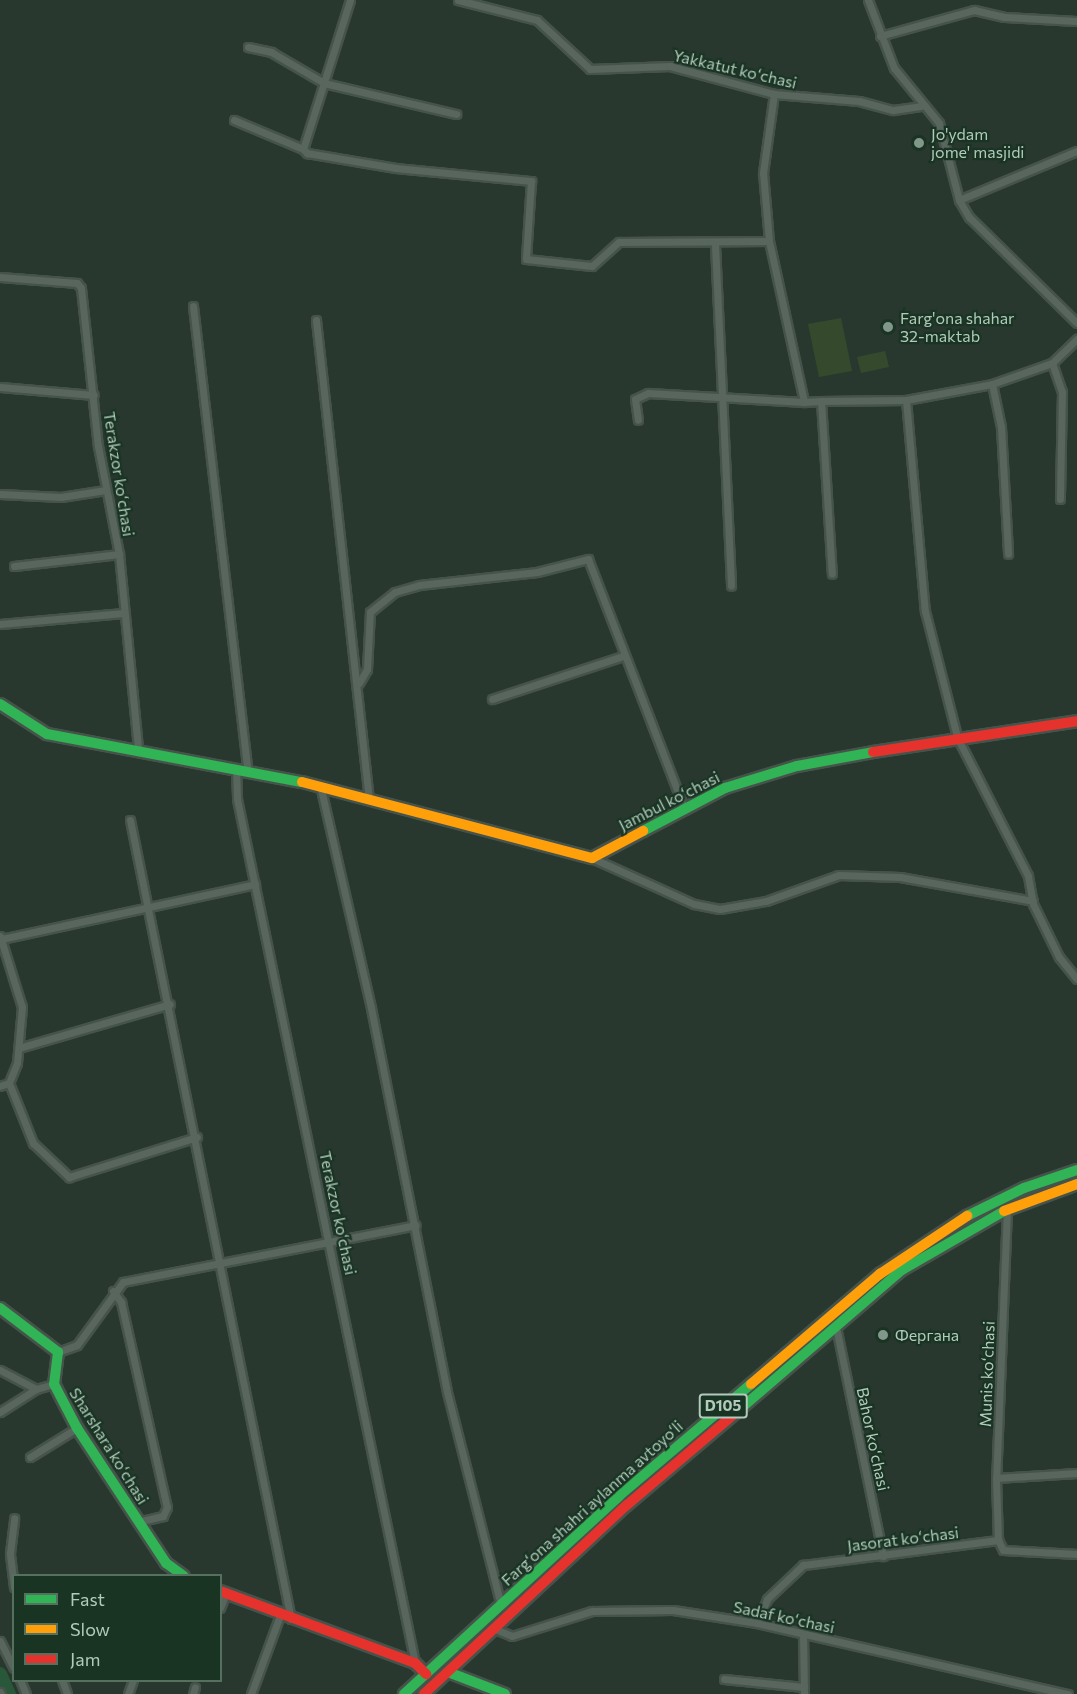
<!DOCTYPE html>
<html>
<head>
<meta charset="utf-8">
<style>
	body { margin:0 }
	#map { position:relative; width:1077px; height:1694px; overflow:hidden; background:#28382e; font-family:Commissioner,sans-serif }
	div>[style] { position:absolute }
	.green>* { inset:0; background:#354a2c }
	.river>* { height:14px; margin:-7px; padding:0 7px; transform-origin:7px; border-radius:7px; background:#285839 }
	.roads { filter:drop-shadow(2px 0 #46534b) drop-shadow(-2px 0 #46534b) drop-shadow(0 2px #46534b) drop-shadow(0 -2px #46534b) }
	.street>* { height:7px; margin:-3.5px; padding:0 3.5px; transform-origin:3.5px; border-radius:3.5px; background:#58665d }
	.fast>* { height:10px; margin:-5px; padding:0 5px; transform-origin:5px; border-radius:5px; background:#30b455 }
	.slow>* { height:10px; margin:-5px; padding:0 5px; transform-origin:5px; border-radius:5px; background:#ff9f0a }
	.jam>* { height:10px; margin:-5px; padding:0 5px; transform-origin:5px; border-radius:5px; background:#e5322d }
	.dots>* { width:16px; height:16px; translate:-50% -50%; box-sizing:border-box; border:3px solid #1a3424; border-radius:50% }
	span { translate:-50% -50%; white-space:nowrap; text-align:center; line-height:1.15; -webkit-text-stroke:4.5px #1a3424; paint-order:stroke }
	.shield-label span { padding:2px 4px; background:#1a3424; border:2px solid; border-radius:4px; -webkit-text-stroke-width:0 }
	.shield-label { font-size:15px; color:#b1cabb; font-weight:700 }
	.street-label { font-size:16px; color:#b1cabb }
	.poi-label { font-size:16px; color:#b1cabb }
	.left { translate:0 -50%; text-align:left }
	.legend { position:absolute; left:12px; top:1574px; width:210px; height:108px; box-sizing:border-box; background:#1a3424; border:2px solid #567060; margin:0; padding:8px 10px; list-style:none; font-size:18px; color:#b1cabb }
	.legend li { display:flex; align-items:center; gap:12px; height:30px }
	.legend b { width:30px; border:2px solid #567060 }
</style>
</head>
<body>
<div id="map">
	<div class="green">
		<i style="clip-path:polygon(841px 318px,852px 371px,819px 377px,808px 324px)"></i>
		<i style="clip-path:polygon(885px 351px,889px 367px,861px 373px,857px 357px)"></i>
	</div>
	<div class="river">
		<i style="left:0;top:1674px;width:22px;rotate:66deg"></i>
	</div>
	<div class="roads">
		<div class="street">
			<i style="left:350px;top:0;width:156px;rotate:107.5deg"></i>
			<i style="left:303px;top:149px;width:6px;rotate:45deg"></i>
			<i style="left:307px;top:153px;width:90px;rotate:9.6deg"></i>
			<i style="left:396px;top:168px;width:136px;rotate:5.5deg"></i>
			<i style="left:531px;top:181px;width:78px;rotate:93.7deg"></i>
			<i style="left:526px;top:259px;width:66px;rotate:6.1deg"></i>
			<i style="left:592px;top:266px;width:36px;rotate:-42deg"></i>
			<i style="left:619px;top:242px;width:150px;rotate:-0.4deg"></i>
			<i style="left:769px;top:241px;width:165px;rotate:77.7deg"></i>
			<i style="left:804px;top:402px;width:156px;rotate:-176.7deg"></i>
			<i style="left:648px;top:393px;width:14px;rotate:155deg"></i>
			<i style="left:635px;top:399px;width:21px;rotate:82deg"></i>
			<i style="left:458px;top:0;width:81px;rotate:14.2deg"></i>
			<i style="left:537px;top:20px;width:72px;rotate:42.8deg"></i>
			<i style="left:590px;top:69px;width:80px;rotate:-2.1deg"></i>
			<i style="left:670px;top:66px;width:108px;rotate:15.1deg"></i>
			<i style="left:774px;top:94px;width:85px;rotate:4.7deg"></i>
			<i style="left:859px;top:101px;width:35px;rotate:15deg"></i>
			<i style="left:893px;top:110px;width:28px;rotate:-8deg"></i>
			<i style="left:868px;top:0;width:73px;rotate:69.1deg"></i>
			<i style="left:894px;top:68px;width:71px;rotate:50.7deg"></i>
			<i style="left:939px;top:123px;width:80px;rotate:75.4deg"></i>
			<i style="left:959px;top:200px;width:20px;rotate:60deg"></i>
			<i style="left:969px;top:217px;width:151px;rotate:44.5deg"></i>
			<i style="left:880px;top:36px;width:98px;rotate:-15.5deg"></i>
			<i style="left:974px;top:10px;width:31px;rotate:13deg"></i>
			<i style="left:1004px;top:17px;width:73px;rotate:3.1deg"></i>
			<i style="left:248px;top:47px;width:24px;rotate:12deg"></i>
			<i style="left:271px;top:52px;width:61px;rotate:30.3deg"></i>
			<i style="left:324px;top:83px;width:136px;rotate:13.2deg"></i>
			<i style="left:234px;top:120px;width:75px;rotate:22.8deg"></i>
			<i style="left:959px;top:200px;width:128px;rotate:-22.6deg"></i>
			<i style="left:769px;top:241px;width:68px;rotate:-95deg"></i>
			<i style="left:763px;top:173px;width:80px;rotate:-82.1deg"></i>
			<i style="left:715px;top:245px;width:341px;rotate:87.3deg"></i>
			<i style="left:0;top:277px;width:77px;rotate:4.5deg"></i>
			<i style="left:77px;top:283px;width:6px;rotate:51deg"></i>
			<i style="left:81px;top:288px;width:159px;rotate:83.9deg"></i>
			<i style="left:98px;top:446px;width:110px;rotate:79deg"></i>
			<i style="left:119px;top:554px;width:196px;rotate:84.4deg"></i>
			<i style="left:193px;top:306px;width:468px;rotate:83.3deg"></i>
			<i style="left:316px;top:320px;width:480px;rotate:83.7deg"></i>
			<i style="left:1052px;top:363px;width:31px;rotate:71deg"></i>
			<i style="left:1062px;top:392px;width:107px;rotate:91.1deg"></i>
			<i style="left:992px;top:384px;width:64px;rotate:-19.3deg"></i>
			<i style="left:1052px;top:363px;width:35px;rotate:-44deg"></i>
			<i style="left:0;top:387px;width:94px;rotate:4.9deg"></i>
			<i style="left:906px;top:400px;width:87px;rotate:-10.5deg"></i>
			<i style="left:992px;top:384px;width:44px;rotate:78.2deg"></i>
			<i style="left:1001px;top:427px;width:127px;rotate:86.8deg"></i>
			<i style="left:821px;top:401px;width:85px;rotate:-0.7deg"></i>
			<i style="left:906px;top:400px;width:212px;rotate:84.9deg"></i>
			<i style="left:925px;top:611px;width:130px;rotate:75.7deg"></i>
			<i style="left:957px;top:737px;width:156px;rotate:62.9deg"></i>
			<i style="left:1028px;top:876px;width:28px;rotate:80deg"></i>
			<i style="left:1033px;top:904px;width:59px;rotate:63.9deg"></i>
			<i style="left:1059px;top:957px;width:28px;rotate:51deg"></i>
			<i style="left:804px;top:402px;width:17px;rotate:-3deg"></i>
			<i style="left:821px;top:401px;width:173px;rotate:86.4deg"></i>
			<i style="left:0;top:494px;width:61px;rotate:2.8deg"></i>
			<i style="left:61px;top:497px;width:45px;rotate:-9deg"></i>
			<i style="left:14px;top:566px;width:106px;rotate:-6.5deg"></i>
			<i style="left:0;top:624px;width:124px;rotate:-5.1deg"></i>
			<i style="left:359px;top:683px;width:16px;rotate:-60deg"></i>
			<i style="left:367px;top:669px;width:57px;rotate:-87deg"></i>
			<i style="left:370px;top:612px;width:32px;rotate:-39deg"></i>
			<i style="left:395px;top:592px;width:25px;rotate:-16deg"></i>
			<i style="left:419px;top:585px;width:119px;rotate:-6.3deg"></i>
			<i style="left:537px;top:572px;width:53px;rotate:-14.3deg"></i>
			<i style="left:588px;top:559px;width:269px;rotate:68.9deg"></i>
			<i style="left:492px;top:699px;width:138px;rotate:-18.2deg"></i>
			<i style="left:236px;top:768px;width:31px;rotate:88deg"></i>
			<i style="left:237px;top:799px;width:882px;rotate:78.36deg"></i>
			<i style="left:320px;top:785px;width:229px;rotate:77.1deg"></i>
			<i style="left:371px;top:1008px;width:391px;rotate:78.8deg"></i>
			<i style="left:447px;top:1392px;width:220px;rotate:75.8deg"></i>
			<i style="left:130px;top:820px;width:815px;rotate:78.61deg"></i>
			<i style="left:592px;top:858px;width:112px;rotate:24.3deg"></i>
			<i style="left:694px;top:904px;width:26px;rotate:11deg"></i>
			<i style="left:720px;top:909px;width:47px;rotate:-9.9deg"></i>
			<i style="left:766px;top:901px;width:77px;rotate:-19.6deg"></i>
			<i style="left:839px;top:875px;width:61px;rotate:1.9deg"></i>
			<i style="left:900px;top:877px;width:135px;rotate:10.2deg"></i>
			<i style="left:0;top:936px;width:74px;rotate:72.8deg"></i>
			<i style="left:22px;top:1007px;width:56px;rotate:95.1deg"></i>
			<i style="left:17px;top:1063px;width:22px;rotate:112deg"></i>
			<i style="left:9px;top:1083px;width:9px;rotate:162deg"></i>
			<i style="left:1px;top:939px;width:260px;rotate:-12.2deg"></i>
			<i style="left:19px;top:1048px;width:157px;rotate:-16.2deg"></i>
			<i style="left:9px;top:1083px;width:65px;rotate:68.2deg"></i>
			<i style="left:33px;top:1143px;width:50px;rotate:43.4deg"></i>
			<i style="left:69px;top:1177px;width:134px;rotate:-17.4deg"></i>
			<i style="left:1007px;top:1209px;width:269px;rotate:92.3deg"></i>
			<i style="left:996px;top:1478px;width:62px;rotate:88.2deg"></i>
			<i style="left:998px;top:1540px;width:11px;rotate:63deg"></i>
			<i style="left:1003px;top:1550px;width:74px;rotate:3.1deg"></i>
			<i style="left:113px;top:1291px;width:14px;rotate:54deg"></i>
			<i style="left:121px;top:1302px;width:210px;rotate:77.4deg"></i>
			<i style="left:167px;top:1507px;width:10px;rotate:114deg"></i>
			<i style="left:163px;top:1516px;width:26px;rotate:167deg"></i>
			<i style="left:836px;top:1327px;width:234px;rotate:78.4deg"></i>
			<i style="left:58px;top:1352px;width:20px;rotate:-20deg"></i>
			<i style="left:77px;top:1345px;width:78px;rotate:-53.9deg"></i>
			<i style="left:123px;top:1282px;width:298px;rotate:-11deg"></i>
			<i style="left:0;top:1370px;width:41px;rotate:27.8deg"></i>
			<i style="left:0;top:1412px;width:43px;rotate:-32.6deg"></i>
			<i style="left:36px;top:1389px;width:19px;rotate:-16deg"></i>
			<i style="left:30px;top:1457px;width:55px;rotate:-31.7deg"></i>
			<i style="left:996px;top:1478px;width:81px;rotate:-3.5deg"></i>
			<i style="left:14px;top:1587px;width:34px;rotate:-97deg"></i>
			<i style="left:10px;top:1553px;width:35px;rotate:-83deg"></i>
			<i style="left:220px;top:1608px;width:16px;rotate:-68deg"></i>
			<i style="left:757px;top:1623px;width:26px;rotate:-67deg"></i>
			<i style="left:767px;top:1599px;width:50px;rotate:-43.4deg"></i>
			<i style="left:803px;top:1565px;width:197px;rotate:-7.3deg"></i>
			<i style="left:495px;top:1629px;width:18px;rotate:22deg"></i>
			<i style="left:512px;top:1636px;width:84px;rotate:-17.4deg"></i>
			<i style="left:592px;top:1611px;width:81px;rotate:-0.7deg"></i>
			<i style="left:673px;top:1610px;width:85px;rotate:8.8deg"></i>
			<i style="left:757px;top:1623px;width:319px;rotate:12.9deg"></i>
			<i style="left:803px;top:1634px;width:60px;rotate:89deg"></i>
			<i style="left:0;top:1641px;width:30px;rotate:63deg"></i>
			<i style="left:724px;top:1679px;width:80px;rotate:5.7deg"></i>
			<i style="left:20px;top:1680px;width:15px;rotate:67deg"></i>
			<i style="left:62px;top:1680px;width:15px;rotate:70deg"></i>
			<i style="left:0;top:1692px;width:2px;rotate:63deg"></i>
			<i style="left:128px;top:1694px;width:15px;rotate:-70deg"></i>
			<i style="left:193px;top:1694px;width:7px;rotate:-74deg"></i>
			<i style="left:251px;top:1694px;width:84px;rotate:-69.8deg"></i>
		</div>
		<div class="fast">
			<i style="left:0;top:704px;width:56px;rotate:32.6deg"></i>
			<i style="left:47px;top:734px;width:259px;rotate:10.7deg"></i>
			<i style="left:643px;top:831px;width:93px;rotate:-27.7deg"></i>
			<i style="left:725px;top:788px;width:75px;rotate:-17deg"></i>
			<i style="left:797px;top:766px;width:77px;rotate:-10.4deg"></i>
			<i style="left:967px;top:1216px;width:64px;rotate:-26.2deg"></i>
			<i style="left:1024px;top:1188px;width:56px;rotate:-18.8deg"></i>
			<i style="left:0;top:1308px;width:73px;rotate:37.2deg"></i>
			<i style="left:58px;top:1352px;width:32px;rotate:97deg"></i>
			<i style="left:54px;top:1384px;width:50px;rotate:62.4deg"></i>
			<i style="left:77px;top:1428px;width:162px;rotate:56.6deg"></i>
			<i style="left:166px;top:1563px;width:22px;rotate:36deg"></i>
			<i style="left:739px;top:1410px;width:215px;rotate:-40.7deg"></i>
			<i style="left:902px;top:1270px;width:118px;rotate:-30deg"></i>
			<i style="left:448px;top:1672px;width:61px;rotate:21.1deg"></i>
			<i style="left:404px;top:1694px;width:292px;rotate:-42.6deg"></i>
			<i style="left:619px;top:1496px;width:173px;rotate:-40.3deg"></i>
		</div>
		<div class="slow">
			<i style="left:302px;top:782px;width:300px;rotate:14.7deg"></i>
			<i style="left:592px;top:858px;width:58px;rotate:-27.9deg"></i>
			<i style="left:1004px;top:1211px;width:78px;rotate:-20.3deg"></i>
			<i style="left:751px;top:1384px;width:170px;rotate:-40.5deg"></i>
			<i style="left:880px;top:1274px;width:105px;rotate:-33.7deg"></i>
		</div>
		<div class="jam">
			<i style="left:873px;top:752px;width:206px;rotate:-8.6deg"></i>
			<i style="left:220px;top:1591px;width:208px;rotate:20.3deg"></i>
			<i style="left:415px;top:1663px;width:16px;rotate:45deg"></i>
			<i style="left:424px;top:1694px;width:277px;rotate:-43deg"></i>
			<i style="left:627px;top:1505px;width:147px;rotate:-40.3deg"></i>
		</div>
	</div>
	<div class="dots">
		<i style="left:919px;top:143px;background:#81978a"></i>
		<i style="left:888px;top:327px;background:#81978a"></i>
		<i style="left:883px;top:1335px;background:#81978a"></i>
	</div>
	<div class="shield-label">
		<span style="left:723px;top:1406px">D105</span>
	</div>
	<div class="street-label">
		<span style="left:735px;top:69px;rotate:13deg">Yakkatut koʻchasi</span>
		<span style="left:119px;top:474px;rotate:81deg">Terakzor koʻchasi</span>
		<span style="left:669px;top:801px;rotate:-27deg">Jambul koʻchasi</span>
		<span style="left:338px;top:1213px;rotate:78deg">Terakzor koʻchasi</span>
		<span style="left:987px;top:1374px;rotate:-88deg">Munis koʻchasi</span>
		<span style="left:873px;top:1439px;rotate:78deg">Bahor koʻchasi</span>
		<span style="left:109px;top:1446px;rotate:58deg">Sharshara koʻchasi</span>
		<span style="left:592px;top:1503px;rotate:-42deg">Farg‘ona shahri aylanma avtoyo‘li</span>
		<span style="left:903px;top:1539px;rotate:-7deg">Jasorat koʻchasi</span>
		<span style="left:784px;top:1617px;rotate:12deg">Sadaf koʻchasi</span>
	</div>
	<div class="poi-label">
		<span class="left" style="left:931px;top:143px">Jo'ydam<br>jome' masjidi</span>
		<span class="left" style="left:900px;top:327px">Farg'ona shahar<br>32-maktab</span>
		<span class="left" style="left:895px;top:1335px">Фергана</span>
	</div>
	<ul class="legend">
	<li><b style="height:8px;background:#30b455"></b>Fast</li>
	<li><b style="height:8px;background:#ff9f0a"></b>Slow</li>
	<li><b style="height:8px;background:#e5322d"></b>Jam</li>
	</ul>
</div>
</body>
</html>
